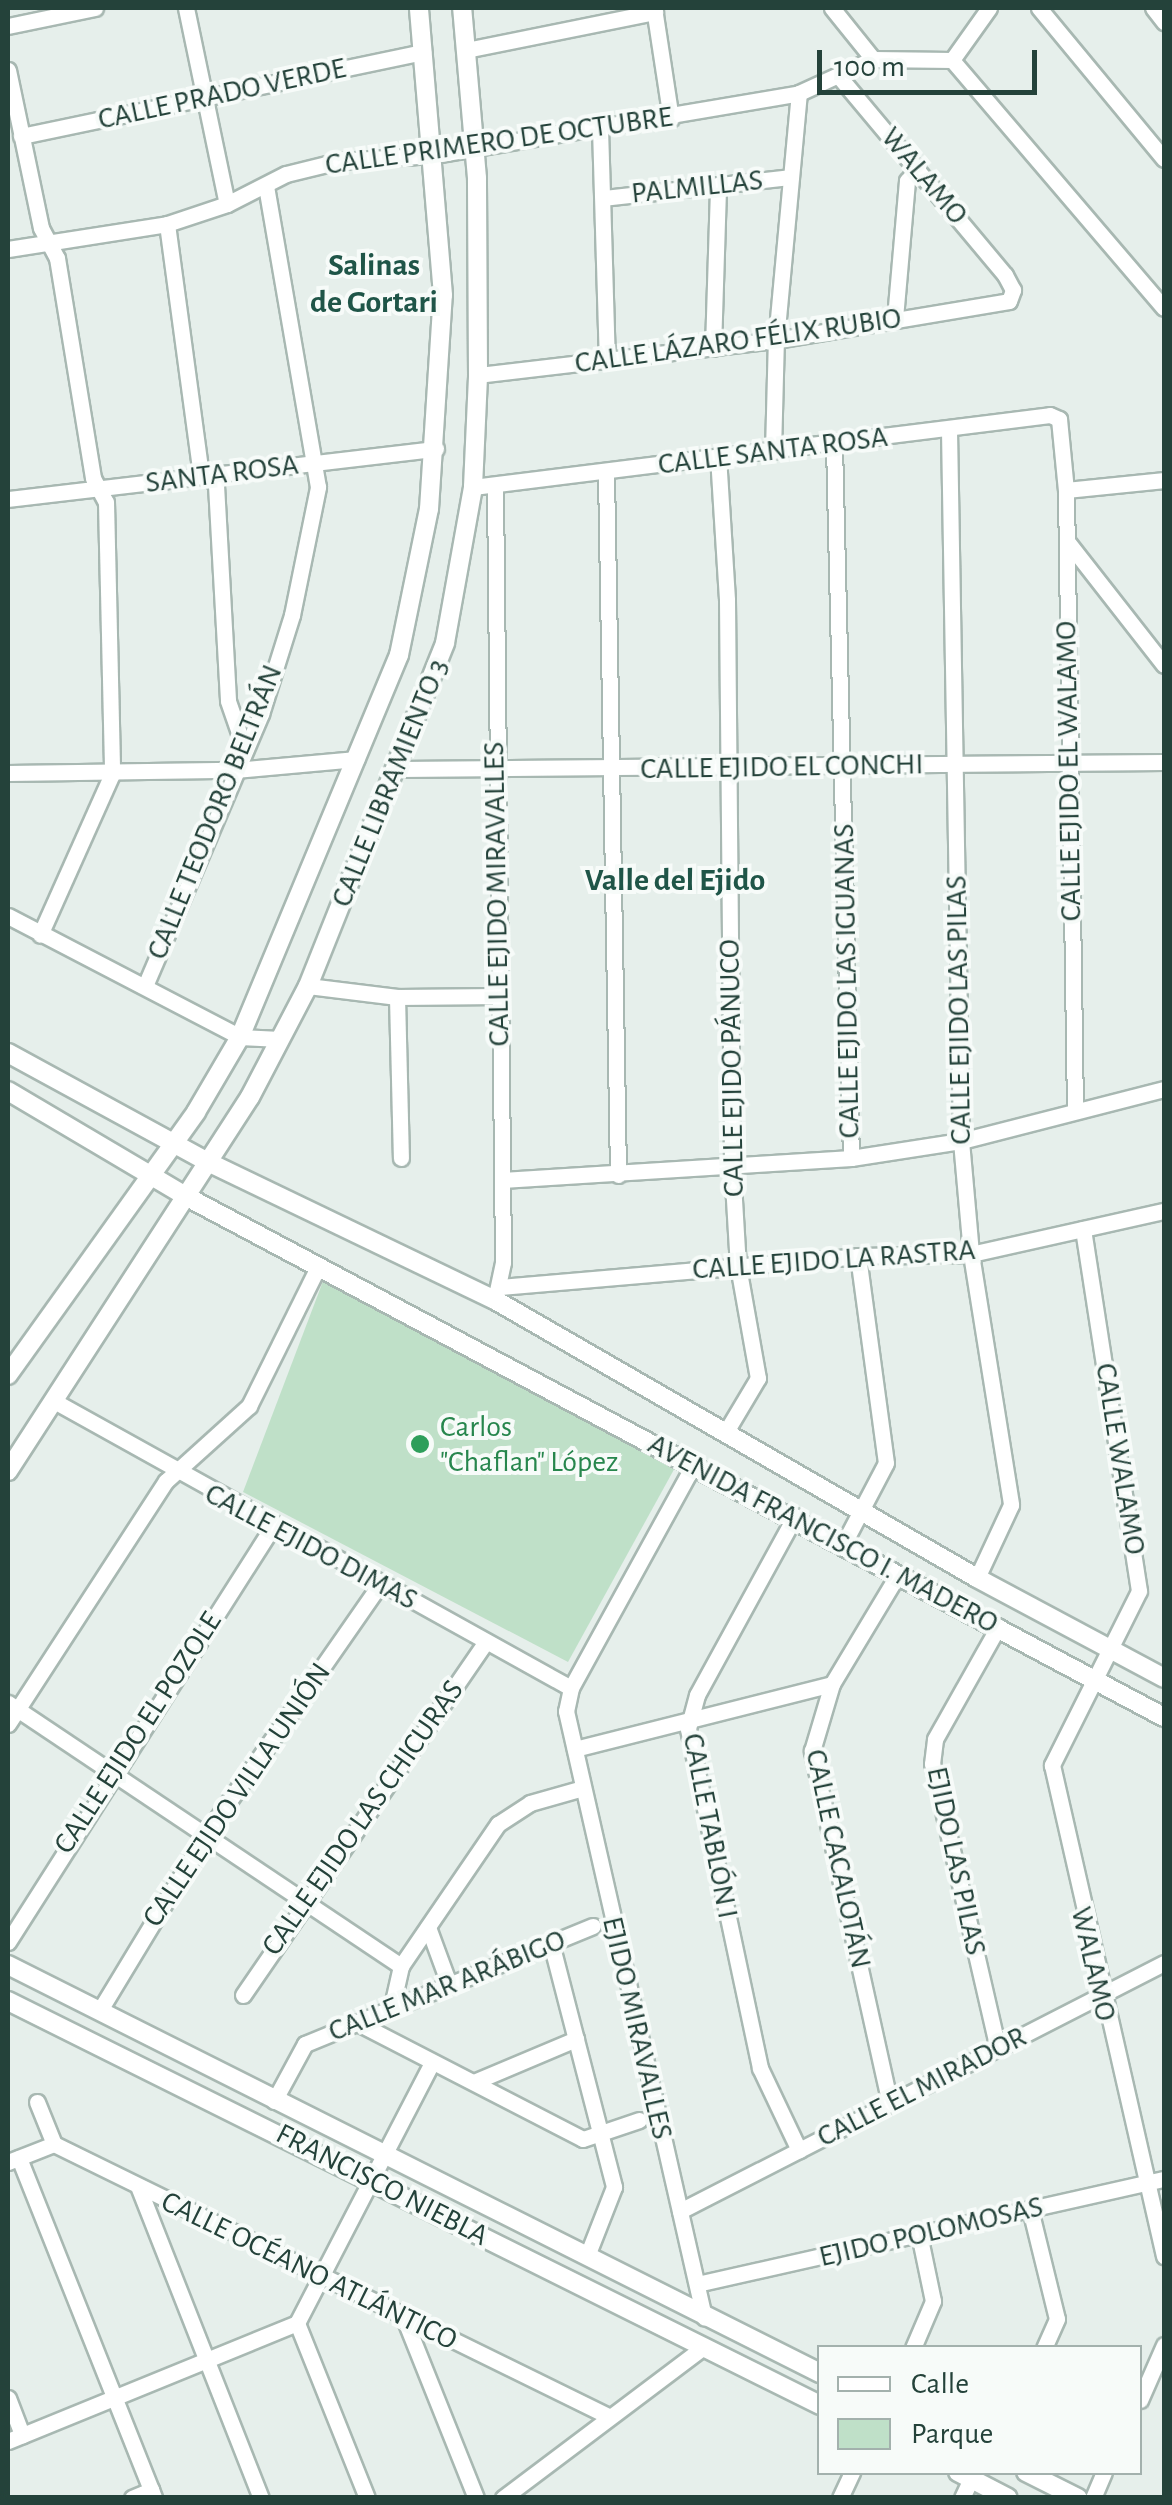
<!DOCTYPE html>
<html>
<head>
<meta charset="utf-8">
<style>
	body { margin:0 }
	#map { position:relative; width:1172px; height:2505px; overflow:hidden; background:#e6efeb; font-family:"Alegreya Sans",sans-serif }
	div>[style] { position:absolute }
	.green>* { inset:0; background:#bfe0c8 }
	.roads { filter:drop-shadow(2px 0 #a8b8b2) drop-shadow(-2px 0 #a8b8b2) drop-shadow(0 2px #a8b8b2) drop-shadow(0 -2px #a8b8b2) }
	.minor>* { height:15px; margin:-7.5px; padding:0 7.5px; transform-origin:7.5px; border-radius:7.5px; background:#fff }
	.tertiary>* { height:18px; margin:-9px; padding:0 9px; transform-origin:9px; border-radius:9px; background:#fff }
	.dots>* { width:28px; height:28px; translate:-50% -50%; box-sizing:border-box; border:5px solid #f7fbf9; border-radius:50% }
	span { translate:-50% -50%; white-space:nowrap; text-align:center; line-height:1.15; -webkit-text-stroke:8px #f7fbf9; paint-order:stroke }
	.street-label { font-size:30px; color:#24423a }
	.leisure-label { font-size:30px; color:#27864d }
	.left { translate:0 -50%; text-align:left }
	.neighbourhood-label { font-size:32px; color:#1f5548; font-weight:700 }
	.frame { position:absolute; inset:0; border:10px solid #24423a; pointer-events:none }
	.legend { position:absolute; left:817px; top:2345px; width:325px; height:130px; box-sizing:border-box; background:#f7fbf9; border:2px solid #a3b1ad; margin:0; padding:12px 18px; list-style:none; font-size:30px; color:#24423a }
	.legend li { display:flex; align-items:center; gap:20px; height:50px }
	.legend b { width:50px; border:2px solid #a3b1ad }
	.scale { position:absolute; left:817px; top:50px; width:220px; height:45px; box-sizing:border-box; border:5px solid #24423a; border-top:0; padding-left:12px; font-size:30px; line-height:35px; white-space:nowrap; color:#24423a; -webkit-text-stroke:8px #f7fbf9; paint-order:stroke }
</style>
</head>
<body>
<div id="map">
	<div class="green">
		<i style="clip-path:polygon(325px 1276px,677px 1464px,568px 1662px,243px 1492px)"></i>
	</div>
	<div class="roads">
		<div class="minor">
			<i style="left:186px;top:8px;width:200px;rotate:78.2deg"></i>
			<i style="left:654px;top:8px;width:112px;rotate:81.3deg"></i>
			<i style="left:832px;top:8px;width:65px;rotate:51.2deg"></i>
			<i style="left:1039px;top:8px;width:196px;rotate:50.4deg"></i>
			<i style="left:1153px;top:8px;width:18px;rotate:52deg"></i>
			<i style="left:8px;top:26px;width:89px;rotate:-11.7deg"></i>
			<i style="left:466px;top:50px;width:193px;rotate:-11.4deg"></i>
			<i style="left:873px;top:59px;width:79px;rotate:0.7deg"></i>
			<i style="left:952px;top:60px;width:326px;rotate:49.5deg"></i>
			<i style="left:952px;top:60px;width:64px;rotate:-54.6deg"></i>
			<i style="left:8px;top:70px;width:161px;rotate:78.2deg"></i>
			<i style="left:41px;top:228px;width:34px;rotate:62deg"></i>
			<i style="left:57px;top:258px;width:223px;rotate:80.7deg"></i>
			<i style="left:93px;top:478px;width:27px;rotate:62deg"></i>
			<i style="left:106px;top:502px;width:272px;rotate:88.7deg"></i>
			<i style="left:112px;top:774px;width:176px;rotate:114.1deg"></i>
			<i style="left:600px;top:128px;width:233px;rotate:88.3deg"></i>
			<i style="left:21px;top:136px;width:411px;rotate:-11.8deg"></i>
			<i style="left:603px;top:198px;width:189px;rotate:-6.4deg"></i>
			<i style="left:167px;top:224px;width:245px;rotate:82.3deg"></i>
			<i style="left:200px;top:467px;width:24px;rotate:48deg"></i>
			<i style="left:216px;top:485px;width:216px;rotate:86.8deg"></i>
			<i style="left:228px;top:701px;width:52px;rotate:70.9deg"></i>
			<i style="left:8px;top:249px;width:161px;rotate:-8.9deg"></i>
			<i style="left:167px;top:224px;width:63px;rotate:-18.4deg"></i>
			<i style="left:227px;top:204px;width:66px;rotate:-27deg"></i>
			<i style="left:286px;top:174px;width:55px;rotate:-13.8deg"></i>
			<i style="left:339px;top:161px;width:95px;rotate:-3.6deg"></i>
			<i style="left:434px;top:155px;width:370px;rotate:-9.6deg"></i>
			<i style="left:799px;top:93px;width:81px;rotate:-24.7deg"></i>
			<i style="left:895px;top:318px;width:138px;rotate:-85deg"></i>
			<i style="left:907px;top:181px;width:18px;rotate:-52deg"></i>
			<i style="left:713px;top:348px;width:163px;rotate:-88.2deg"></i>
			<i style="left:478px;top:375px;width:300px;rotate:-6.7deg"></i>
			<i style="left:776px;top:340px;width:236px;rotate:-9.5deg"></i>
			<i style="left:1009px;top:301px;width:12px;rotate:-70deg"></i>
			<i style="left:1013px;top:290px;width:17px;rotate:-118deg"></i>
			<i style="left:1005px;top:275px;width:257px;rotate:-129.9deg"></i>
			<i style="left:949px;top:430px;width:711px;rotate:89.03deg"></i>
			<i style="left:961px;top:1141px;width:113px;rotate:84.9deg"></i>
			<i style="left:971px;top:1254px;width:254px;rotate:80.9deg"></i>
			<i style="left:1011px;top:1505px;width:81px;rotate:115deg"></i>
			<i style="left:834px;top:444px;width:714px;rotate:88.64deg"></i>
			<i style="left:773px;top:451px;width:111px;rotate:-88.5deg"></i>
			<i style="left:776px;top:340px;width:248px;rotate:-84.7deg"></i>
			<i style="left:718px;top:456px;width:144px;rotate:86.4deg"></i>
			<i style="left:727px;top:600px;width:566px;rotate:89.49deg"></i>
			<i style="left:732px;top:1166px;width:100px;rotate:86.6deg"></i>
			<i style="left:738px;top:1266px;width:114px;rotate:79.9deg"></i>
			<i style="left:758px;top:1378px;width:61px;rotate:120.8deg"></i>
			<i style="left:606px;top:472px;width:703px;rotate:89.02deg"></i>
			<i style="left:473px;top:487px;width:581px;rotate:-7.11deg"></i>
			<i style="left:1050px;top:415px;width:10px;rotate:24deg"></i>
			<i style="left:1059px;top:419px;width:71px;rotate:84.4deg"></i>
			<i style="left:1066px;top:490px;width:621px;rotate:89.17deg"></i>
			<i style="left:1066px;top:490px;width:99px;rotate:-5.8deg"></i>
			<i style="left:8px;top:499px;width:431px;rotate:-6.7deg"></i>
			<i style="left:1067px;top:541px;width:157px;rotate:52deg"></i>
			<i style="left:399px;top:769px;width:765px;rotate:-0.52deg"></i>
			<i style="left:8px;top:773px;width:227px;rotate:-0.8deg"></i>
			<i style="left:235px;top:770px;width:122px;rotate:-5.2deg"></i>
			<i style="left:8px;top:916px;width:262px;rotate:27.5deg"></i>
			<i style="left:240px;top:1037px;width:40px;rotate:2.9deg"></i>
			<i style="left:145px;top:986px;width:296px;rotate:-66.9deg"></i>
			<i style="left:261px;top:714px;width:104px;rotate:-72.6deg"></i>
			<i style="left:292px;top:615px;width:131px;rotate:-78.5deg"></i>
			<i style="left:318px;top:487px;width:306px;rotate:-99.8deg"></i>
			<i style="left:308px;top:986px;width:90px;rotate:7deg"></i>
			<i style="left:397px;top:997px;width:103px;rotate:-0.6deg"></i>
			<i style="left:397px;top:997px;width:161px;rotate:88.6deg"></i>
			<i style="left:502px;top:1180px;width:350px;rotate:-3.6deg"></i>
			<i style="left:851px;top:1158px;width:111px;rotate:-8.8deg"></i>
			<i style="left:961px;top:1141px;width:210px;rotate:-14.4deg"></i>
			<i style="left:1083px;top:1229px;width:366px;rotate:81.2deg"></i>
			<i style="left:1139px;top:1591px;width:195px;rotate:116.6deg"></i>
			<i style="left:1052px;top:1765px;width:504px;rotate:77.15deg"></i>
			<i style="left:500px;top:1287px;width:359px;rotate:-4.9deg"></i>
			<i style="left:858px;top:1256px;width:113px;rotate:-1deg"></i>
			<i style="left:971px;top:1254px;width:198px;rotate:-12.6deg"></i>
			<i style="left:495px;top:1300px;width:39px;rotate:-78deg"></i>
			<i style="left:503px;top:1262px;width:776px;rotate:-90.59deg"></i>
			<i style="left:54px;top:1401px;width:591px;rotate:29.04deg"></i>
			<i style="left:694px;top:1464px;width:256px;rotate:118.8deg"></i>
			<i style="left:571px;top:1688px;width:24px;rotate:102deg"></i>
			<i style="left:566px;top:1711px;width:622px;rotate:77.17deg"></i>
			<i style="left:795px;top:1516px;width:204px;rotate:118.7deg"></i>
			<i style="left:697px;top:1695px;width:35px;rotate:105deg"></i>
			<i style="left:688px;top:1729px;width:347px;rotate:78deg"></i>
			<i style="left:760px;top:2068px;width:91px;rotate:64.6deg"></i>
			<i style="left:844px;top:1543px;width:90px;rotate:-62.3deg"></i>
			<i style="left:886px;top:1463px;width:209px;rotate:-97.7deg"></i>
			<i style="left:8px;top:1703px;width:473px;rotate:33.8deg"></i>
			<i style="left:8px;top:1724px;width:290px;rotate:-57deg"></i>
			<i style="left:166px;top:1481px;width:112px;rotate:-42.1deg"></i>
			<i style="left:249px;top:1406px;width:157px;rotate:-63.6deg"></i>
			<i style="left:575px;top:1749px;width:265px;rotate:-14.2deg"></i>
			<i style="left:428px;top:1927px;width:61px;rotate:69.8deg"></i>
			<i style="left:8px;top:1942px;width:493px;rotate:-57.5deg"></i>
			<i style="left:551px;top:1943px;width:252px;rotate:75.5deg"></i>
			<i style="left:614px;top:2187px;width:74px;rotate:111.4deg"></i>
			<i style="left:243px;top:1995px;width:429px;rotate:-55.5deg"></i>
			<i style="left:392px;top:2006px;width:41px;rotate:-77.3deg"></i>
			<i style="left:401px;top:1966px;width:172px;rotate:-55.7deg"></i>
			<i style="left:498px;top:1824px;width:38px;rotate:-33deg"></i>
			<i style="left:530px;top:1803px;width:55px;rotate:-15.8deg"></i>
			<i style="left:100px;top:2010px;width:207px;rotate:-58.8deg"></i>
			<i style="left:207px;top:1833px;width:303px;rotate:-55.2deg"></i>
			<i style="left:356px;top:2022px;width:255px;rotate:27.3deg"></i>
			<i style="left:583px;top:2139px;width:59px;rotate:-18.7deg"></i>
			<i style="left:998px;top:2049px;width:293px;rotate:-103deg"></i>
			<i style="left:932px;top:1764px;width:25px;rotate:-83deg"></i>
			<i style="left:935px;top:1739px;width:129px;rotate:-60.6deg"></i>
			<i style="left:474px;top:2082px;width:111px;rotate:-22.9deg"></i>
			<i style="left:274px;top:2101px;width:65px;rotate:-61.5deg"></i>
			<i style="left:305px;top:2044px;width:311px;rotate:-22.3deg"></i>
			<i style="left:37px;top:2102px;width:45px;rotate:68deg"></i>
			<i style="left:890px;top:2104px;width:362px;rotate:-102.5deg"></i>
			<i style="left:812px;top:1751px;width:70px;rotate:-73.4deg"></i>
			<i style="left:832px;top:1684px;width:128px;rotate:-59deg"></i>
			<i style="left:19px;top:2158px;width:366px;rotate:68.3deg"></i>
			<i style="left:8px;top:2162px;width:49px;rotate:-21.4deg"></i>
			<i style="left:54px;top:2144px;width:619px;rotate:26.15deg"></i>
			<i style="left:138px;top:2186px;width:335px;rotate:68.5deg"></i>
			<i style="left:1030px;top:2209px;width:113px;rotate:76.2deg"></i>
			<i style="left:1057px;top:2319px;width:32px;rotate:114deg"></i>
			<i style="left:680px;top:2211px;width:544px;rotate:-27.13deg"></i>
			<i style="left:697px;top:2284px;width:479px;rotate:-12.7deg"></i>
			<i style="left:404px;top:2318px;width:194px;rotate:68.2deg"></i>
			<i style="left:297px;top:2323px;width:188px;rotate:68.2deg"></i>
			<i style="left:913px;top:2348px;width:51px;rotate:-66.9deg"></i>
			<i style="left:933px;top:2301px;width:68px;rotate:-101.8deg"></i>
			<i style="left:8px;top:2398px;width:40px;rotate:69deg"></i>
			<i style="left:1140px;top:2400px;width:60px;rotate:-66.4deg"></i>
			<i style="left:8px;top:2441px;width:312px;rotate:-22.2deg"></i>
			<i style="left:297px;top:2323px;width:293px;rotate:-62.6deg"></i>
			<i style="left:132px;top:2498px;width:21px;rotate:-23deg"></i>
			<i style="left:503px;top:2498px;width:249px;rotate:-37deg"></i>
			<i style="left:840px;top:2498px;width:29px;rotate:-65deg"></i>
			<i style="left:962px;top:2498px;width:21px;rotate:-65deg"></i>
			<i style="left:1093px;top:2498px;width:28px;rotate:-67deg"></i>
		</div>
		<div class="tertiary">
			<i style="left:8px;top:1053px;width:230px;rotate:28.6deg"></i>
			<i style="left:210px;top:1163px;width:316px;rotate:25.7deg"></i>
			<i style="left:495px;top:1300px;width:556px;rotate:29.97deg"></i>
			<i style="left:977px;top:1578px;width:212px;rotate:28.1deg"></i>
			<i style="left:8px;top:1091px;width:210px;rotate:30.6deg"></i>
			<i style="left:189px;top:1198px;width:1105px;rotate:28.03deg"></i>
			<i style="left:8px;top:1375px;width:323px;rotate:-54.4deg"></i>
			<i style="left:196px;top:1112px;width:87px;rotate:-59.6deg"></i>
			<i style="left:240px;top:1037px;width:414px;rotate:-67.4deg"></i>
			<i style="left:399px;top:655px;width:149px;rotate:-78.4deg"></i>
			<i style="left:429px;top:509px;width:214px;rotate:-86.3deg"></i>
			<i style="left:443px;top:295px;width:288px;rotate:-94.8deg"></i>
			<i style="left:8px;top:1471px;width:445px;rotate:-57.1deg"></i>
			<i style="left:250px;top:1097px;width:125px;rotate:-62.4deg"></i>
			<i style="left:308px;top:986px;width:369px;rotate:-68.2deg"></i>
			<i style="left:445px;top:643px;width:158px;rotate:-79.8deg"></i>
			<i style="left:473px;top:487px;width:112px;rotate:-87.4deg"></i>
			<i style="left:478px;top:375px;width:197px;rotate:-90.3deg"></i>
			<i style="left:477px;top:178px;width:171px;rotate:-95deg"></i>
			<i style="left:8px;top:1965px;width:909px;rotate:26.68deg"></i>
			<i style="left:8px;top:2001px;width:907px;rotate:26.45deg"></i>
			<i style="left:958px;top:2472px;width:56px;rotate:27.5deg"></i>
			<i style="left:1026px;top:2472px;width:58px;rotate:26.6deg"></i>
		</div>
	</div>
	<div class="dots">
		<i style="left:420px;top:1444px;background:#2e9e5b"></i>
	</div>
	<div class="street-label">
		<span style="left:222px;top:94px;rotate:-12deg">CALLE PRADO VERDE</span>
		<span style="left:499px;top:141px;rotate:-8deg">CALLE PRIMERO DE OCTUBRE</span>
		<span style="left:924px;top:176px;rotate:50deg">WALAMO</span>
		<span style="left:697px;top:187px;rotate:-6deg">PALMILLAS</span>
		<span style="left:738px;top:341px;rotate:-8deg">CALLE LÁZARO FÉLIX RUBIO</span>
		<span style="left:773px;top:451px;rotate:-7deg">CALLE SANTA ROSA</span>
		<span style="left:222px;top:474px;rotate:-7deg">SANTA ROSA</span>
		<span style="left:782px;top:767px;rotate:-1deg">CALLE EJIDO EL CONCHI</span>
		<span style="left:1069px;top:771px;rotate:-91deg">CALLE EJIDO EL WALAMO</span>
		<span style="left:390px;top:783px;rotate:-68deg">CALLE LIBRAMIENTO 3</span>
		<span style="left:215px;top:812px;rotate:-68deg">CALLE TEODORO BELTRÁN</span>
		<span style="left:497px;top:894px;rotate:-91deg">CALLE EJIDO MIRAVALLES</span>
		<span style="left:847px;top:981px;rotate:-91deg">CALLE EJIDO LAS IGUANAS</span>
		<span style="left:959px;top:1010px;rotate:-91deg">CALLE EJIDO LAS PILAS</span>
		<span style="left:732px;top:1068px;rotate:-91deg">CALLE EJIDO PÁNUCO</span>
		<span style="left:834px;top:1260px;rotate:-4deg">CALLE EJIDO LA RASTRA</span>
		<span style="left:1120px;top:1459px;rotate:81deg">CALLE WALAMO</span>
		<span style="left:823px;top:1534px;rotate:28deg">AVENIDA FRANCISCO I. MADERO</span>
		<span style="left:311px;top:1547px;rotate:28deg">CALLE EJIDO DIMAS</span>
		<span style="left:138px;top:1733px;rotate:-57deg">CALLE EJIDO EL POZOLE</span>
		<span style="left:237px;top:1795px;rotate:-56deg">CALLE EJIDO VILLA UNIÓN</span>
		<span style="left:363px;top:1818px;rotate:-55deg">CALLE EJIDO LAS CHICURAS</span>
		<span style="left:710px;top:1826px;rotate:79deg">CALLE TABLÓN I</span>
		<span style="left:838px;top:1859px;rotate:78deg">CALLE CACALOTÁN</span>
		<span style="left:956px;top:1861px;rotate:78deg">EJIDO LAS PILAS</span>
		<span style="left:1093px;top:1964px;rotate:77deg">WALAMO</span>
		<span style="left:447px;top:1986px;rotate:-22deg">CALLE MAR ARÁBIGO</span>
		<span style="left:637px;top:2028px;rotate:77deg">EJIDO MIRAVALLES</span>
		<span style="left:922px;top:2087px;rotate:-27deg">CALLE EL MIRADOR</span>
		<span style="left:382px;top:2185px;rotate:27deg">FRANCISCO NIEBLA</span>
		<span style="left:931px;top:2232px;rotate:-13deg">EJIDO POLOMOSAS</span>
		<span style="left:309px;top:2271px;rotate:26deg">CALLE OCÉANO ATLÁNTICO</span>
	</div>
	<div class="leisure-label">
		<span class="left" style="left:440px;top:1444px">Carlos<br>"Chaflan" López</span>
	</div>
	<div class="neighbourhood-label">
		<span style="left:374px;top:284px">Salinas<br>de Gortari</span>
		<span style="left:675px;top:880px">Valle del Ejido</span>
	</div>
	<div class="frame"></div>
	<ul class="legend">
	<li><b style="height:12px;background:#fff"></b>Calle</li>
	<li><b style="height:28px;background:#bfe0c8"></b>Parque</li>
	</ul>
	<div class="scale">100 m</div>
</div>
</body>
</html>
